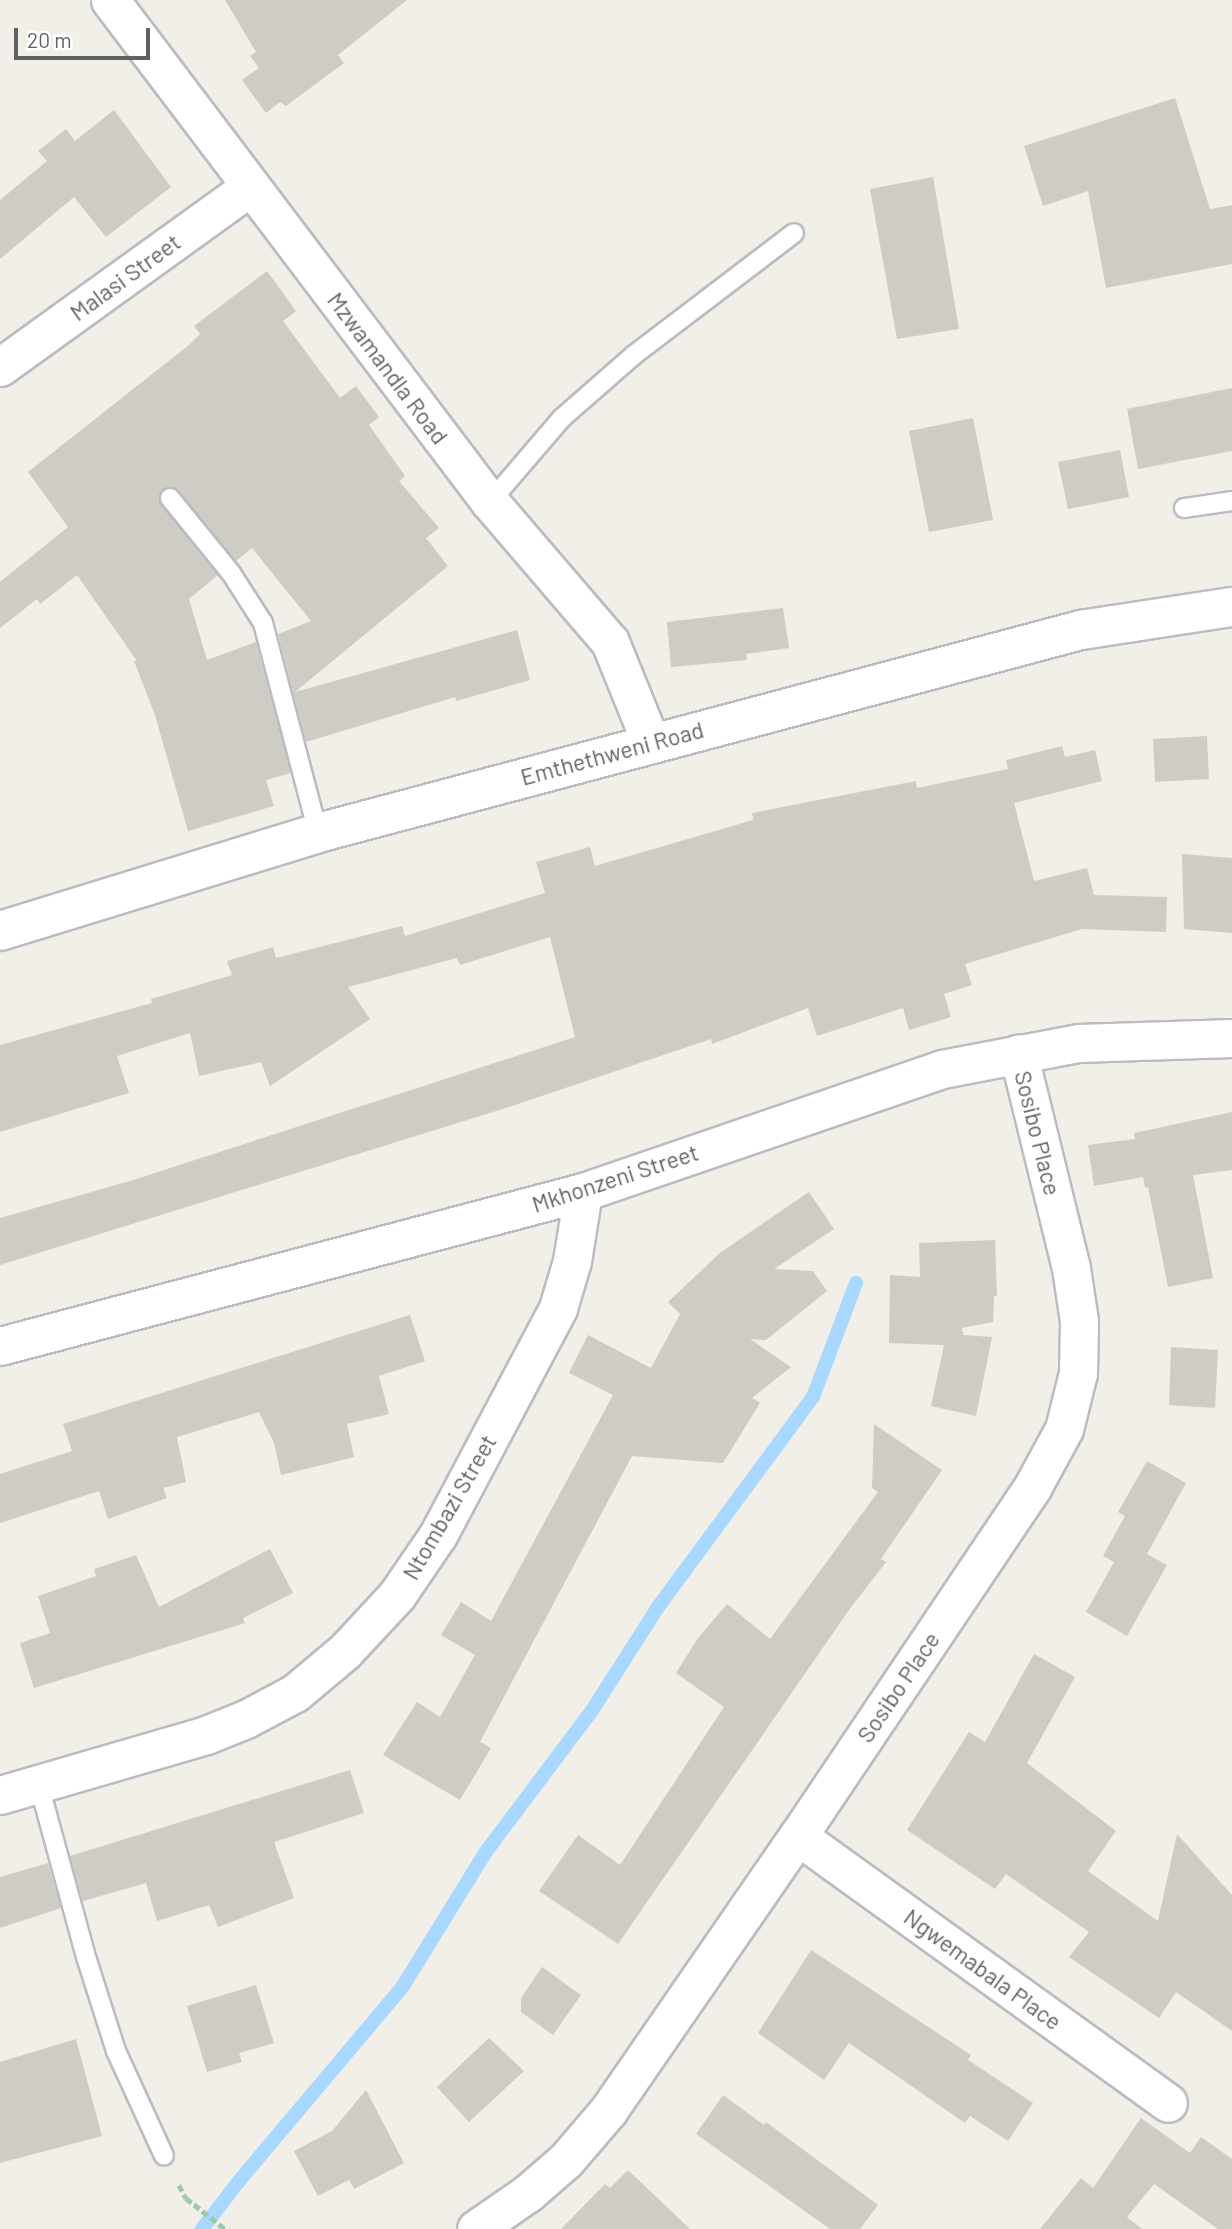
<!DOCTYPE html>
<html>
<head>
<meta charset="utf-8">
<style>
	body { margin:0 }
	#map { position:relative; width:1232px; height:2229px; overflow:hidden; background:#f1efe7; font-family:Barlow,sans-serif }
	div>[style] { position:absolute }
	.stream>* { height:14px; margin:-7px; padding:0 7px; transform-origin:7px; border-radius:7px; background:#a8d7ff }
	.building>* { inset:0; background:#ceccc5 }
	.path>* { height:4.5px; margin-top:-2.25px; transform-origin:0; background:repeating-linear-gradient(90deg,#9bcaa9 0 7px,transparent 0 10.5px) }
	.roads { filter:drop-shadow(2px 0 #b9bcc0) drop-shadow(-2px 0 #b9bcc0) drop-shadow(0 2px #b9bcc0) drop-shadow(0 -2px #b9bcc0) }
	.service>* { height:18px; margin:-9px; padding:0 9px; transform-origin:9px; border-radius:9px; background:#fff }
	.minor>* { height:37px; margin:-18.5px; padding:0 18.5px; transform-origin:18.5px; border-radius:18.5px; background:#fff }
	.tertiary>* { height:38px; margin:-19px; padding:0 19px; transform-origin:19px; border-radius:19px; background:#fff }
	span { translate:-50% -50%; white-space:nowrap; text-align:center; line-height:1.15; -webkit-text-stroke:7px #fff; paint-order:stroke }
	.street-label { font-size:23px; color:#5e6267 }
	.scale { position:absolute; left:14px; top:28px; width:136px; height:32px; box-sizing:border-box; border:4px solid #5e6267; border-top:0; padding-left:9px; font-size:21px; line-height:24px; white-space:nowrap; color:#5e6267; -webkit-text-stroke:5px #fff; paint-order:stroke }
</style>
</head>
<body>
<div id="map">
	<div class="stream">
		<i style="left:202px;top:2229px;width:61px;rotate:-52.4deg"></i>
		<i style="left:239px;top:2181px;width:255px;rotate:-49.9deg"></i>
		<i style="left:403px;top:1986px;width:156px;rotate:-58.3deg"></i>
		<i style="left:485px;top:1853px;width:180px;rotate:-53.1deg"></i>
		<i style="left:593px;top:1709px;width:121px;rotate:-57.5deg"></i>
		<i style="left:658px;top:1607px;width:261px;rotate:-53.6deg"></i>
		<i style="left:813px;top:1397px;width:122px;rotate:-69.3deg"></i>
	</div>
	<div class="building">
		<i style="clip-path:polygon(225px 0,407px 0,338px 55px,344px 63px,286px 106px,280px 102px,266px 113px,242px 80px,259px 68px,250px 56px,256px 52px)"></i>
		<i style="clip-path:polygon(1175px 98px,1210px 209px,1232px 205px,1232px 264px,1106px 288px,1088px 191px,1043px 206px,1024px 146px)"></i>
		<i style="clip-path:polygon(114px 110px,171px 187px,106px 237px,74px 197px,0 259px,0 200px,47px 161px,38px 151px,66px 129px,75px 141px)"></i>
		<i style="clip-path:polygon(933px 177px,959px 329px,897px 339px,870px 189px)"></i>
		<i style="clip-path:polygon(267px 271px,296px 311px,283px 321px,340px 398px,356px 386px,379px 417px,369px 425px,405px 476px,399px 481px,439px 528px,426px 538px,448px 566px,295px 692px,517px 630px,530px 680px,456px 701px,455px 697px,306px 742px,278px 634px,311px 621px,252px 548px,236px 561px,179px 491px,168px 487px,159px 495px,161px 505px,218px 575px,189px 599px,207px 660px,256px 642px,291px 773px,266px 780px,274px 806px,188px 831px,155px 715px,134px 661px,137px 661px,77px 575px,40px 604px,37px 599px,0 628px,0 582px,68px 527px,28px 472px,189px 345px,200px 334px,194px 326px)"></i>
		<i style="clip-path:polygon(1232px 388px,1232px 451px,1138px 469px,1127px 409px)"></i>
		<i style="clip-path:polygon(973px 418px,993px 520px,929px 532px,909px 431px)"></i>
		<i style="clip-path:polygon(1120px 450px,1129px 497px,1068px 509px,1058px 462px)"></i>
		<i style="clip-path:polygon(783px 608px,789px 648px,746px 654px,747px 660px,671px 667px,667px 622px)"></i>
		<i style="clip-path:polygon(1207px 736px,1209px 779px,1155px 782px,1153px 739px)"></i>
		<i style="clip-path:polygon(1062px 746px,1065px 757px,1095px 750px,1102px 781px,1014px 803px,1034px 881px,1087px 868px,1094px 895px,1167px 897px,1166px 932px,1082px 929px,965px 964px,972px 985px,944px 994px,951px 1017px,909px 1030px,903px 1008px,817px 1036px,808px 1008px,712px 1044px,711px 1039px,509px 1107px,0 1265px,0 1218px,130px 1181px,575px 1037px,550px 937px,460px 965px,457px 958px,348px 987px,370px 1019px,270px 1086px,261px 1062px,199px 1076px,190px 1033px,117px 1056px,129px 1093px,0 1132px,0 1045px,152px 1003px,151px 999px,232px 975px,227px 961px,273px 947px,276px 958px,402px 926px,405px 936px,545px 893px,536px 862px,590px 847px,595px 866px,753px 820px,752px 813px,916px 781px,917px 788px,1008px 769px,1006px 760px)"></i>
		<i style="clip-path:polygon(1182px 854px,1232px 858px,1232px 933px,1184px 929px)"></i>
		<i style="clip-path:polygon(1232px 1112px,1232px 1170px,1193px 1175px,1213px 1278px,1168px 1287px,1148px 1187px,1145px 1188px,1143px 1177px,1094px 1186px,1088px 1145px,1135px 1139px,1134px 1133px)"></i>
		<i style="clip-path:polygon(809px 1192px,834px 1229px,774px 1269px,813px 1271px,827px 1291px,766px 1340px,750px 1339px,791px 1367px,752px 1398px,760px 1403px,723px 1463px,632px 1456px,480px 1742px,491px 1748px,460px 1800px,383px 1755px,417px 1702px,440px 1717px,475px 1655px,441px 1635px,461px 1602px,491px 1621px,613px 1395px,569px 1373px,588px 1335px,651px 1368px,680px 1314px,668px 1302px,721px 1252px)"></i>
		<i style="clip-path:polygon(995px 1240px,997px 1296px,994px 1296px,993px 1322px,962px 1328px,963px 1335px,992px 1337px,976px 1416px,931px 1406px,944px 1345px,889px 1343px,890px 1275px,920px 1277px,919px 1243px)"></i>
		<i style="clip-path:polygon(410px 1315px,425px 1361px,379px 1376px,389px 1414px,347px 1424px,354px 1457px,281px 1475px,274px 1443px,259px 1412px,177px 1437px,186px 1482px,163px 1488px,167px 1498px,108px 1519px,99px 1491px,0 1523px,0 1474px,72px 1451px,63px 1424px)"></i>
		<i style="clip-path:polygon(1171px 1347px,1218px 1350px,1215px 1408px,1169px 1405px)"></i>
		<i style="clip-path:polygon(874px 1424px,942px 1470px,881px 1559px,886px 1562px,849px 1610px,618px 1944px,539px 1891px,578px 1835px,620px 1865px,724px 1707px,676px 1673px,698px 1638px,727px 1604px,770px 1639px,878px 1492px,872px 1488px)"></i>
		<i style="clip-path:polygon(1147px 1461px,1186px 1483px,1147px 1554px,1167px 1565px,1127px 1636px,1086px 1612px,1114px 1562px,1103px 1556px,1125px 1516px,1118px 1512px)"></i>
		<i style="clip-path:polygon(270px 1549px,293px 1593px,243px 1618px,245px 1623px,34px 1688px,20px 1643px,50px 1633px,38px 1596px,96px 1576px,94px 1569px,136px 1555px,159px 1607px)"></i>
		<i style="clip-path:polygon(1034px 1654px,1075px 1677px,1027px 1763px,1116px 1831px,1088px 1871px,1158px 1921px,1177px 1834px,1232px 1895px,1232px 2031px,1176px 1992px,1159px 2018px,1069px 1957px,1089px 1932px,1006px 1874px,995px 1889px,907px 1830px,969px 1732px,985px 1742px)"></i>
		<i style="clip-path:polygon(350px 1770px,364px 1813px,274px 1842px,294px 1898px,218px 1927px,209px 1905px,157px 1921px,146px 1883px,83px 1901px,70px 1856px)"></i>
		<i style="clip-path:polygon(48px 1863px,61px 1908px,0 1928px,0 1877px)"></i>
		<i style="clip-path:polygon(811px 1950px,971px 2055px,968px 2060px,1033px 2103px,1008px 2141px,970px 2116px,965px 2123px,849px 2043px,824px 2080px,758px 2033px)"></i>
		<i style="clip-path:polygon(542px 1967px,581px 1995px,553px 2035px,521px 2012px,521px 1998px)"></i>
		<i style="clip-path:polygon(256px 1985px,274px 2043px,239px 2053px,242px 2062px,207px 2072px,187px 2006px)"></i>
		<i style="clip-path:polygon(489px 2038px,524px 2071px,469px 2122px,437px 2087px)"></i>
		<i style="clip-path:polygon(76px 2039px,102px 2136px,0 2163px,0 2062px)"></i>
		<i style="clip-path:polygon(366px 2090px,404px 2163px,354px 2189px,349px 2180px,318px 2196px,294px 2151px,332px 2131px)"></i>
		<i style="clip-path:polygon(723px 2095px,764px 2125px,766px 2122px,878px 2205px,860px 2229px,830px 2229px,696px 2134px)"></i>
		<i style="clip-path:polygon(1141px 2118px,1190px 2153px,1201px 2137px,1232px 2159px,1232px 2229px,1218px 2229px,1154px 2184px,1127px 2217px,1142px 2229px,1040px 2229px,1081px 2178px,1093px 2188px)"></i>
		<i style="clip-path:polygon(628px 2170px,690px 2229px,561px 2229px,605px 2184px,610px 2188px)"></i>
	</div>
	<div class="path">
		<i style="left:179px;top:2185px;width:15px;rotate:62deg"></i>
		<i style="left:186px;top:2198px;width:50px;rotate:38.5deg"></i>
	</div>
	<div class="roads">
		<div class="service">
			<i style="left:170px;top:498px;width:97px;rotate:50.9deg"></i>
			<i style="left:231px;top:573px;width:59px;rotate:57.4deg"></i>
			<i style="left:263px;top:623px;width:217px;rotate:75.3deg"></i>
			<i style="left:490px;top:502px;width:111px;rotate:-49.4deg"></i>
			<i style="left:562px;top:418px;width:96px;rotate:-41.2deg"></i>
			<i style="left:634px;top:355px;width:201px;rotate:-37.3deg"></i>
			<i style="left:1184px;top:508px;width:49px;rotate:-8.3deg"></i>
			<i style="left:39px;top:1785px;width:181px;rotate:74.7deg"></i>
			<i style="left:87px;top:1960px;width:96px;rotate:72.3deg"></i>
			<i style="left:116px;top:2051px;width:115px;rotate:65.4deg"></i>
		</div>
		<div class="minor">
			<i style="left:110px;top:0;width:630px;rotate:52.88deg"></i>
			<i style="left:490px;top:502px;width:184px;rotate:49.4deg"></i>
			<i style="left:610px;top:642px;width:109px;rotate:67.9deg"></i>
			<i style="left:0;top:367px;width:308px;rotate:-35.8deg"></i>
			<i style="left:0;top:1346px;width:603px;rotate:-14.8deg"></i>
			<i style="left:583px;top:1192px;width:379px;rotate:-18.9deg"></i>
			<i style="left:942px;top:1069px;width:138px;rotate:-10.8deg"></i>
			<i style="left:1078px;top:1043px;width:154px;rotate:-1.9deg"></i>
			<i style="left:0;top:1795px;width:215px;rotate:-16.2deg"></i>
			<i style="left:206px;top:1735px;width:43px;rotate:-21.8deg"></i>
			<i style="left:246px;top:1719px;width:55px;rotate:-28deg"></i>
			<i style="left:295px;top:1693px;width:65px;rotate:-40deg"></i>
			<i style="left:345px;top:1651px;width:76px;rotate:-47.1deg"></i>
			<i style="left:397px;top:1595px;width:73px;rotate:-55.7deg"></i>
			<i style="left:438px;top:1535px;width:257px;rotate:-62.1deg"></i>
			<i style="left:558px;top:1308px;width:49px;rotate:-73.4deg"></i>
			<i style="left:572px;top:1261px;width:70px;rotate:-80.9deg"></i>
			<i style="left:798px;top:1836px;width:456px;rotate:35.8deg"></i>
			<i style="left:476px;top:2229px;width:63px;rotate:-34.7deg"></i>
			<i style="left:528px;top:2193px;width:50px;rotate:-41deg"></i>
			<i style="left:566px;top:2160px;width:65px;rotate:-49.4deg"></i>
			<i style="left:608px;top:2111px;width:334px;rotate:-55.4deg"></i>
			<i style="left:798px;top:1836px;width:422px;rotate:-56.1deg"></i>
			<i style="left:1033px;top:1486px;width:65px;rotate:-61.5deg"></i>
			<i style="left:1064px;top:1429px;width:58px;rotate:-76deg"></i>
			<i style="left:1078px;top:1373px;width:52px;rotate:-88.9deg"></i>
			<i style="left:1079px;top:1321px;width:54px;rotate:-98.6deg"></i>
			<i style="left:1071px;top:1268px;width:221px;rotate:-103.8deg"></i>
		</div>
		<div class="tertiary">
			<i style="left:0;top:931px;width:333px;rotate:-17.1deg"></i>
			<i style="left:318px;top:833px;width:790px;rotate:-14.9deg"></i>
			<i style="left:1081px;top:630px;width:153px;rotate:-8.7deg"></i>
		</div>
	</div>
	<div class="street-label">
		<span style="left:125px;top:277px;rotate:-36deg">Malasi Street</span>
		<span style="left:388px;top:368px;rotate:53deg">Mzwamandla Road</span>
		<span style="left:612px;top:753px;rotate:-15deg">Emthethweni Road</span>
		<span style="left:1038px;top:1133px;rotate:76deg">Sosibo Place</span>
		<span style="left:615px;top:1178px;rotate:-18deg">Mkhonzeni Street</span>
		<span style="left:449px;top:1507px;rotate:-60deg">Ntombazi Street</span>
		<span style="left:898px;top:1687px;rotate:-56deg">Sosibo Place</span>
		<span style="left:983px;top:1969px;rotate:36deg">Ngwemabala Place</span>
	</div>
	<div class="scale">20 m</div>
</div>
</body>
</html>
